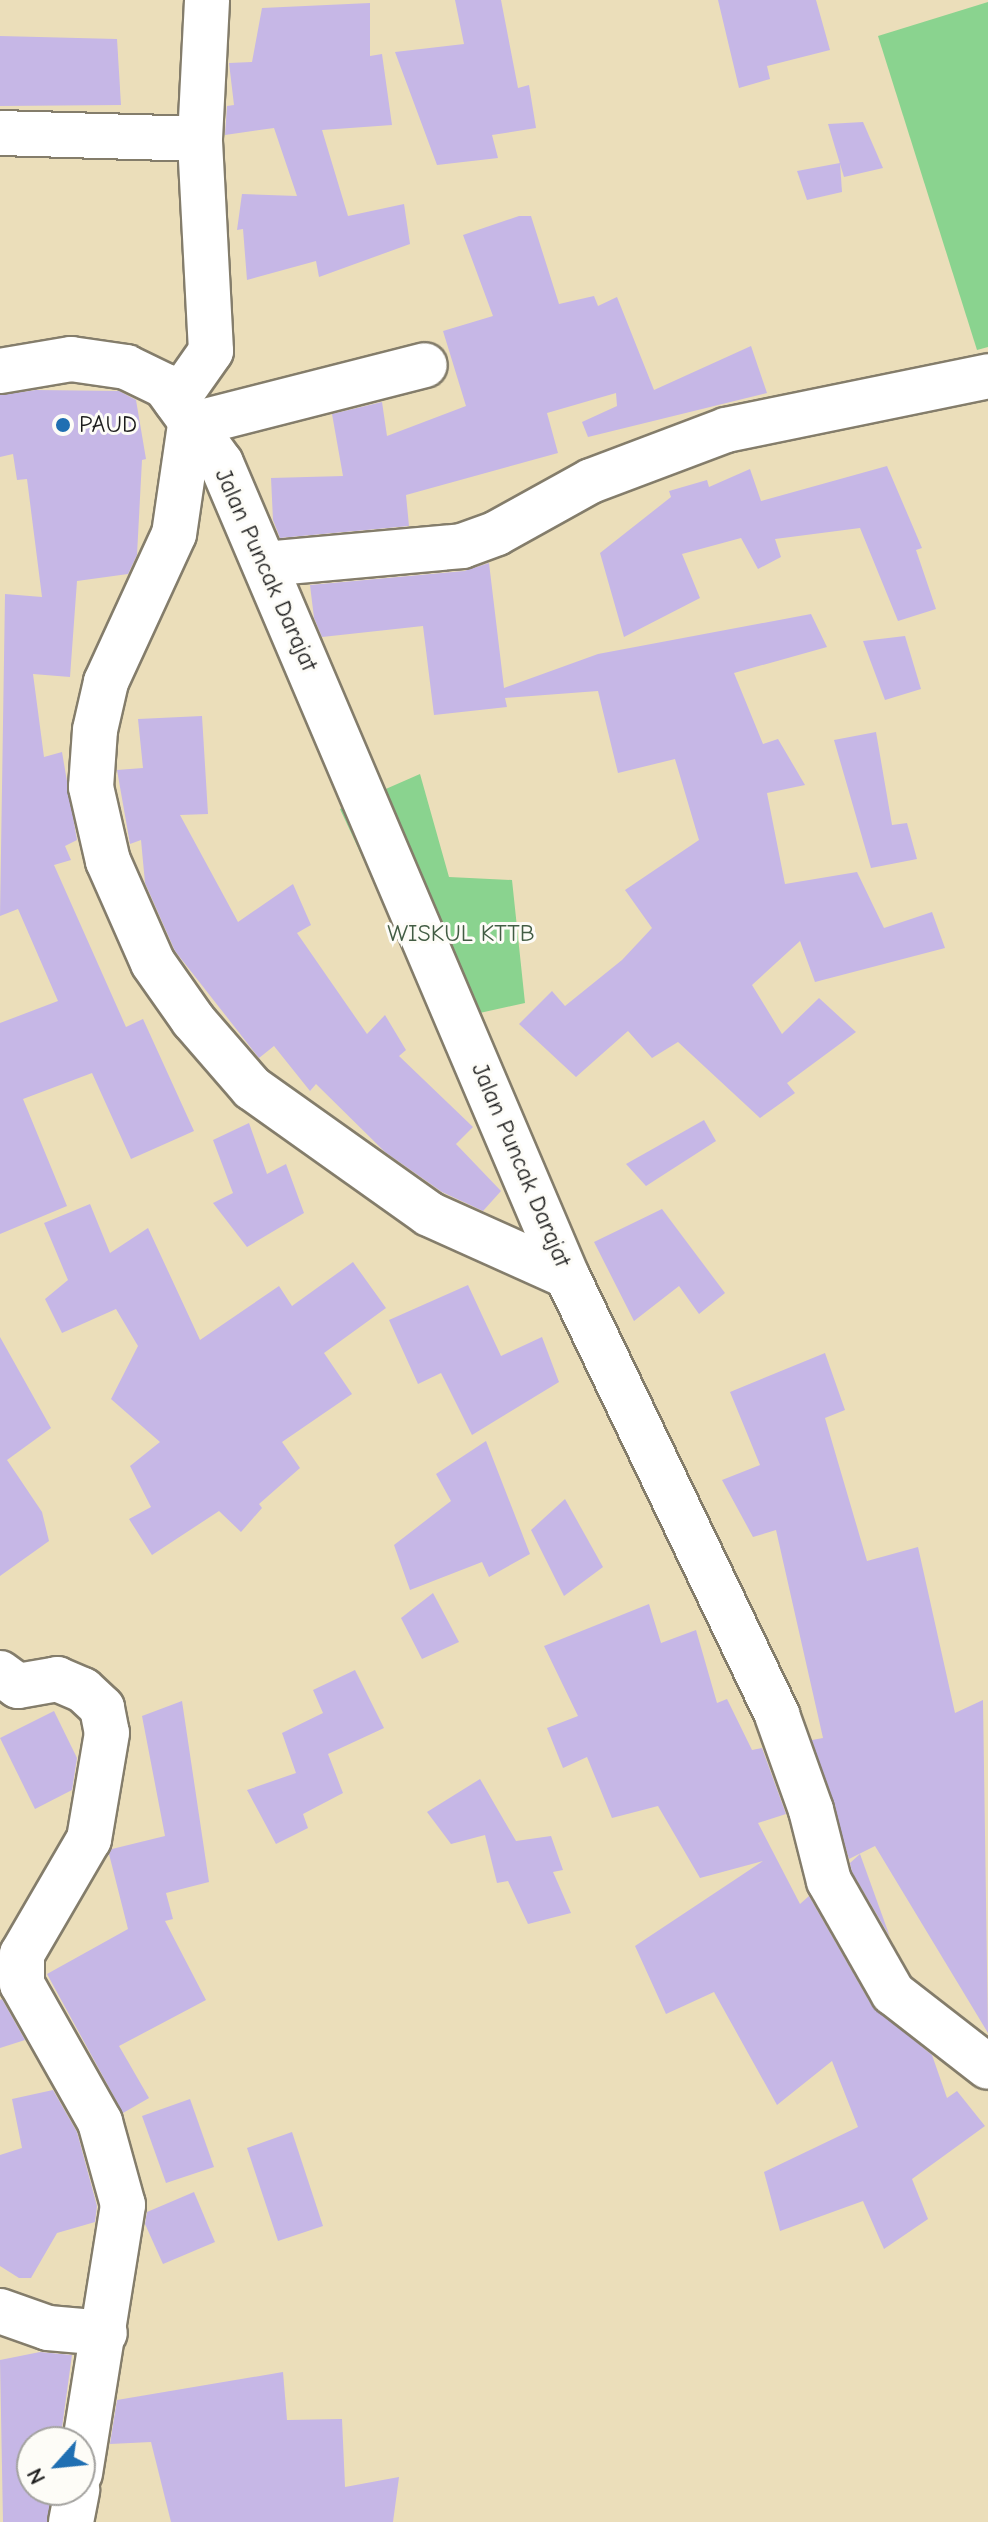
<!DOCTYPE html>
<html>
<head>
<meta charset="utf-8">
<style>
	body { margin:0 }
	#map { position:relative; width:988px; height:2522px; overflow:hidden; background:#ebdeba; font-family:"Comic Neue",sans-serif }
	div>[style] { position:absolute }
	.green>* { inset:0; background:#8ad38f }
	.building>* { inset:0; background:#c6b7e6 }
	.roads { filter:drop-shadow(2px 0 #847d6b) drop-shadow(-2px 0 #847d6b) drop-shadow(0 2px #847d6b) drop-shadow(0 -2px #847d6b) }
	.minor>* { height:44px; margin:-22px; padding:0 22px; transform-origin:22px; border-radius:22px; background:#fff }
	.dots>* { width:22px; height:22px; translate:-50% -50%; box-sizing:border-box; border:4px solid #fdfcf7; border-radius:50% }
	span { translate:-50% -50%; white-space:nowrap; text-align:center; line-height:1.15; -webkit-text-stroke:6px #fdfcf7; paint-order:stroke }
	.poi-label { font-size:24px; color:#1c1c1c }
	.left { translate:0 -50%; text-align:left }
	.street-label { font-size:24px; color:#1c1c1c }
	.park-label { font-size:24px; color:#425c44 }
	.north { position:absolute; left:16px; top:2426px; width:80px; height:80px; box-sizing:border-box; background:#fdfcf7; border:2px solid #a3a29f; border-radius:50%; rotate:243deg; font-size:22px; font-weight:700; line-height:32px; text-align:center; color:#1c1c1c }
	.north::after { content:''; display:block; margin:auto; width:28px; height:36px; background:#1f6fb2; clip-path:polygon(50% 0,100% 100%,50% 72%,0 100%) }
</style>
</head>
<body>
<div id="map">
	<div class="green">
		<i style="clip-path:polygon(988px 2px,988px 347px,977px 350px,878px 36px)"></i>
		<i style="clip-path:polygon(420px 774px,449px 877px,512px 880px,525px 1003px,439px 1022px,340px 809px)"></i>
	</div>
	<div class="building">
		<i style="clip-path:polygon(455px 0,501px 0,518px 88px,529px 85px,536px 128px,492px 135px,498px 158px,437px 165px,395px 52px,464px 44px)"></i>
		<i style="clip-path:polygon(718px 0,816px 0,830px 50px,767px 66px,770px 79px,739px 88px)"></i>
		<i style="clip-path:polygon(370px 3px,370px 56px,382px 54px,392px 125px,322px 130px,348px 216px,404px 204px,410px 244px,319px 277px,316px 261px,247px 280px,243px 229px,237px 230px,242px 194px,297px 196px,274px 128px,225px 135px,227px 106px,234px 105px,229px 63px,252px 62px,262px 8px)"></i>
		<i style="clip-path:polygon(0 36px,117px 39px,121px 105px,0 106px)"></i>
		<i style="clip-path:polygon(863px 122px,883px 168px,844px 177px,828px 124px)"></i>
		<i style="clip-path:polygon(840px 163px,842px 192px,807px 200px,797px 171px)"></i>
		<i style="clip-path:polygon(519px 216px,531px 216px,559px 304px,594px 296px,598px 306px,617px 297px,654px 390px,751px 346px,767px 393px,588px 437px,582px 422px,617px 406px,616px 393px,547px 413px,558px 453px,406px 495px,409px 526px,280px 538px,273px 520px,271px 478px,343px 476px,332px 414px,382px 402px,387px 436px,466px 406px,443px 331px,493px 316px,463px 235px)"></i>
		<i style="clip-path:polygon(36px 390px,119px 391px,136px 400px,146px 459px,142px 460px,137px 555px,128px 574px,77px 581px,70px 677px,33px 674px,44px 757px,62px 752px,77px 840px,65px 846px,71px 860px,54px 865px,126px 1027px,143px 1019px,194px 1131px,131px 1159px,92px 1073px,23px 1099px,67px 1206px,0 1234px,0 1023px,58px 1001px,18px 909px,0 916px,5px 594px,42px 597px,27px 479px,17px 480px,13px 454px,0 457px,0 395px)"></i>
		<i style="clip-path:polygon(887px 466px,922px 548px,916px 550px,936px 609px,898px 621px,860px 528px,775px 539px,781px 557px,758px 569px,741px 538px,682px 554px,700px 598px,624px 637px,600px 553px,671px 497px,669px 491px,707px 480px,709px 487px,750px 469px,761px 501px)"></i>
		<i style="clip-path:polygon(489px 563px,504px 688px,598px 654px,811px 614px,827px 647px,734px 673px,763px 744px,778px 739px,805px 785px,767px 793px,785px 884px,857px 872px,884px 928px,932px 912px,945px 948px,815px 982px,800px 941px,752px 985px,782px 1034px,819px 998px,856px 1032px,787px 1083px,795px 1093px,760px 1118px,678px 1042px,652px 1058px,628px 1031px,576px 1077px,519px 1024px,552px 991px,565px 1006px,622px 960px,652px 928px,625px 890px,699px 840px,675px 759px,618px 773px,598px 691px,505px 698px,507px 707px,434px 715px,423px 626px,322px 637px,314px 618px,310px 585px,464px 571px)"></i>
		<i style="clip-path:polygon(905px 636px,921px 689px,885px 700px,863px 641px)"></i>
		<i style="clip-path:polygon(202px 716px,208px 814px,180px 815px,238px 922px,293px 884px,311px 925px,297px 933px,367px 1034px,385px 1015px,406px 1050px,399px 1056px,473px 1127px,456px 1144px,501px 1191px,483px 1211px,442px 1192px,385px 1152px,316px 1084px,310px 1091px,274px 1046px,259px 1058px,175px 951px,145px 883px,141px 840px,130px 844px,117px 770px,143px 768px,138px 719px)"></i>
		<i style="clip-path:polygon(876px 732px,892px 825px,907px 823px,917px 859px,871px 868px,834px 740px)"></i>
		<i style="clip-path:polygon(704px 1120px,716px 1141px,646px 1186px,626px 1164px)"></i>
		<i style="clip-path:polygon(249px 1123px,267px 1174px,286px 1164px,304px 1213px,247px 1247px,213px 1203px,233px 1193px,213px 1140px)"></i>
		<i style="clip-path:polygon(90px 1204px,110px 1253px,148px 1228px,200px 1340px,279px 1286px,292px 1306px,353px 1262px,386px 1308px,324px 1353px,352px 1394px,282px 1442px,300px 1468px,259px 1504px,262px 1508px,241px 1532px,219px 1511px,152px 1555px,129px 1519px,151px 1507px,130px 1466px,160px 1442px,111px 1399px,138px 1346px,116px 1309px,62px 1333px,45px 1299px,68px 1280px,44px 1223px)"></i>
		<i style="clip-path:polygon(662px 1209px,725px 1293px,699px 1314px,679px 1286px,634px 1321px,594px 1242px)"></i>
		<i style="clip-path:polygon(468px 1285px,501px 1356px,542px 1337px,559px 1382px,472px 1435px,441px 1373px,418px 1384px,389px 1320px)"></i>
		<i style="clip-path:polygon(0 1337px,51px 1428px,7px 1460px,42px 1512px,49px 1541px,0 1576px)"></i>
		<i style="clip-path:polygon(825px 1353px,845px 1410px,825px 1418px,867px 1561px,918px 1547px,955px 1713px,983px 1700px,988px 2033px,875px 1846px,849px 1859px,812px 1740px,823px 1738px,776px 1530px,753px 1537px,722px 1480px,760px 1465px,730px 1392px)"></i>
		<i style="clip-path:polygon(486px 1441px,530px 1554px,489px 1577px,482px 1562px,410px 1590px,394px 1545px,451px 1501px,436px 1474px)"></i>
		<i style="clip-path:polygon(565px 1499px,603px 1567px,564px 1596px,531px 1530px)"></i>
		<i style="clip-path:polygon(433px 1593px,459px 1642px,422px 1659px,401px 1618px)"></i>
		<i style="clip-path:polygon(649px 1604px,661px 1643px,696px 1630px,717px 1703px,727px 1699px,752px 1750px,762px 1748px,786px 1814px,758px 1823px,800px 1904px,809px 1896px,872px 2006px,932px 2055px,947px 2098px,957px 2091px,985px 2126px,912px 2179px,928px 2219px,884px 2249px,863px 2201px,780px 2231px,764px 2172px,858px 2127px,832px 2061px,777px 2105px,714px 1992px,666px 2014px,635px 1946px,763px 1861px,700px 1878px,658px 1806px,612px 1818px,587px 1757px,563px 1768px,547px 1728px,578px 1716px,544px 1646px)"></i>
		<i style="clip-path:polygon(355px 1670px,384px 1728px,328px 1754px,343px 1793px,303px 1814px,308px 1828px,276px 1844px,247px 1790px,296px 1773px,282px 1733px,323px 1713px,313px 1690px)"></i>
		<i style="clip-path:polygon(182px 1701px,209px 1882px,166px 1893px,173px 1919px,165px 1921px,206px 2000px,119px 2046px,149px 2098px,123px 2113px,47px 1974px,128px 1929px,109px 1854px,112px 1849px,165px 1836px,142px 1716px)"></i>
		<i style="clip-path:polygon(54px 1711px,77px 1758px,72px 1790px,35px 1809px,0 1738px)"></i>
		<i style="clip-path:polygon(480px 1779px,516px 1841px,551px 1836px,563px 1870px,553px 1872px,571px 1913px,528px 1924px,508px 1881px,497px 1883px,485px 1835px,451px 1844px,427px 1812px)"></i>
		<i style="clip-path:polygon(860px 1854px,890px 1937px,852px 1872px,850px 1863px)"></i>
		<i style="clip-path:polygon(2px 1999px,25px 2040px,0 2048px,0 2000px)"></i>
		<i style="clip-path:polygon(53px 2090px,77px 2132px,97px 2206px,95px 2222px,57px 2233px,31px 2278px,19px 2278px,0 2266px,0 2155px,22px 2148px,12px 2099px)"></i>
		<i style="clip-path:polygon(190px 2099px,214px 2167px,166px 2183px,142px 2116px)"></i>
		<i style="clip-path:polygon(292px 2132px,323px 2226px,278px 2241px,247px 2148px)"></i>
		<i style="clip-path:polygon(194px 2192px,215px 2242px,163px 2264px,145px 2224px,147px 2212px)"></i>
		<i style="clip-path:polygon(40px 2352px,72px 2355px,60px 2442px,32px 2442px,32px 2490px,52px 2490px,47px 2522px,3px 2522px,0 2360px)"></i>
		<i style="clip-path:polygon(283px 2372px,287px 2420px,342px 2419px,345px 2487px,399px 2477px,393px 2522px,171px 2522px,151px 2442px,110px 2444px,117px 2400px)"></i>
	</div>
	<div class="roads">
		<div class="minor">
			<i style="left:0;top:133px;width:200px;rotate:1.7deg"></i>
			<i style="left:0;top:371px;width:72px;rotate:-9.6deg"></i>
			<i style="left:71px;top:359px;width:56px;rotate:8.3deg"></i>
			<i style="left:126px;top:367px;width:43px;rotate:26deg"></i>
			<i style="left:165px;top:386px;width:95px;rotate:54deg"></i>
			<i style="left:221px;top:463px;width:884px;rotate:66.95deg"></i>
			<i style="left:567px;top:1276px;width:487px;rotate:64.4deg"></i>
			<i style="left:777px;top:1715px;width:101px;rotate:70.3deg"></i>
			<i style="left:811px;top:1810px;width:73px;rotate:75.8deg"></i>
			<i style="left:829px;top:1881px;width:129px;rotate:60.3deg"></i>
			<i style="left:893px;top:1993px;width:120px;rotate:37.9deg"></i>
			<i style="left:176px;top:401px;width:61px;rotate:-55deg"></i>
			<i style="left:211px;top:351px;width:212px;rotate:-93deg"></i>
			<i style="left:200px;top:139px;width:139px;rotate:-87.1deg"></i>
			<i style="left:191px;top:418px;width:117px;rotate:98.3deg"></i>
			<i style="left:174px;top:534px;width:163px;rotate:114.7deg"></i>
			<i style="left:106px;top:682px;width:49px;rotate:102.9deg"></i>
			<i style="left:95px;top:730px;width:57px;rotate:94deg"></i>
			<i style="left:91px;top:787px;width:76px;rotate:77.1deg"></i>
			<i style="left:108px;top:861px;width:111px;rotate:66.2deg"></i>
			<i style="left:153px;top:963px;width:70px;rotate:54.9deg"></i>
			<i style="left:193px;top:1020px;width:90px;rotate:49.1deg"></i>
			<i style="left:252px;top:1088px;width:217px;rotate:35.4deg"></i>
			<i style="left:429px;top:1214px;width:151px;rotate:24.2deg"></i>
			<i style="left:194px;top:424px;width:238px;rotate:-14.3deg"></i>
			<i style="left:265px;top:564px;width:198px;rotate:-5.2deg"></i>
			<i style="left:462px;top:546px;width:37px;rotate:-20deg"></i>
			<i style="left:497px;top:533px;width:107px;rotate:-29deg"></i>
			<i style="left:591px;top:481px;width:144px;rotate:-20.7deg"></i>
			<i style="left:726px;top:430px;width:268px;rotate:-11.6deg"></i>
			<i style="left:0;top:1673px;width:22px;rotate:36deg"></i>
			<i style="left:18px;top:1686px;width:40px;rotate:-10deg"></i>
			<i style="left:57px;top:1679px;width:28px;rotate:23deg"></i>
			<i style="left:83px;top:1690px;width:26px;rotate:43deg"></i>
			<i style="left:102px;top:1708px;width:25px;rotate:79deg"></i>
			<i style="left:107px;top:1733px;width:108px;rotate:99.6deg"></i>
			<i style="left:89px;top:1839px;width:133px;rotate:120.2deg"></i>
			<i style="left:22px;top:1954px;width:30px;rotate:90deg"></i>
			<i style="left:22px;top:1984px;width:159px;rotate:60.5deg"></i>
			<i style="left:100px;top:2122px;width:86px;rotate:74.5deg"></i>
			<i style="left:123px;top:2205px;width:272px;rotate:99.1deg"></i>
			<i style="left:0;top:2311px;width:51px;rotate:19.5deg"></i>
			<i style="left:48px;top:2328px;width:57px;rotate:5deg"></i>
			<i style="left:71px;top:2522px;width:33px;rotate:-79deg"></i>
		</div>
	</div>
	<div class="dots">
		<i style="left:63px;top:425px;background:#1f6fb2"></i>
	</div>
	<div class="poi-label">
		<span class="left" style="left:79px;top:425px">PAUD</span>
	</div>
	<div class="street-label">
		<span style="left:266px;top:570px;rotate:66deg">Jalan Puncak Darajat</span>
		<span style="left:521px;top:1165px;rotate:67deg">Jalan Puncak Darajat</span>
	</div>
	<div class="park-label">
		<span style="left:461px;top:934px">WISKUL KTTB</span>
	</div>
	<div class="north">N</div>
</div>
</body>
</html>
